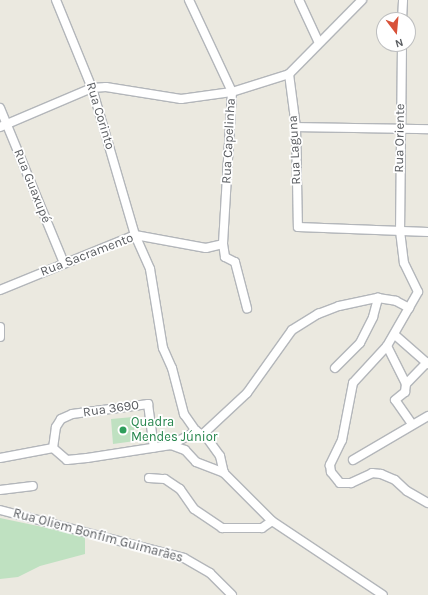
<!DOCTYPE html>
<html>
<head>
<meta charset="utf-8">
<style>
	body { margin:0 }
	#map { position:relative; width:428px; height:595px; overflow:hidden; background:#ebe9e0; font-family:Karla,sans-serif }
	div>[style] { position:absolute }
	.green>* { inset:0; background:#bfe1c1 }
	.roads { filter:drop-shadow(1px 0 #b3b6ba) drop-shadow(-1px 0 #b3b6ba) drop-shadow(0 1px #b3b6ba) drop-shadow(0 -1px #b3b6ba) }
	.minor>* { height:8px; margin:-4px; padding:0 4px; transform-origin:4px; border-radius:4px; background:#fff }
	.dots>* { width:11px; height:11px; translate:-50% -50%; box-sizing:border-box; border:2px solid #fff; border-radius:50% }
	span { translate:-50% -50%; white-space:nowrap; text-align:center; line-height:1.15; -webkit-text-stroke:3.5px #fff; paint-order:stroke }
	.street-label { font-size:13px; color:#595c60 }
	.leisure-label { font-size:13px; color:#27864d }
	.left { translate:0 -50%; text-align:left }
	.north { position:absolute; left:376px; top:12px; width:40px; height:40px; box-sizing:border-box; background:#fff; border:1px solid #bdbebf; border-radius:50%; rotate:164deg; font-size:11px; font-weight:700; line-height:16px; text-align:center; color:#595c60 }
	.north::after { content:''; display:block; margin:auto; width:14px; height:18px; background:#d85239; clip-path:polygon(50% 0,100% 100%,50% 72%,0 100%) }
</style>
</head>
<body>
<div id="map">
	<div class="green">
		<i style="clip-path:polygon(133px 417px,135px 441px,113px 444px,111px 419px)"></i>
		<i style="clip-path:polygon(0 518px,85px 536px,85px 554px,40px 566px,18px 577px,0 579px)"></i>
	</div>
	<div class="roads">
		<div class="minor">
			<i style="left:56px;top:0;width:95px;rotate:67.8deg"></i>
			<i style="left:92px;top:88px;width:153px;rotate:73.7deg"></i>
			<i style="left:135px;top:235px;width:37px;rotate:66deg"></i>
			<i style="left:150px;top:269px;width:80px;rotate:80.7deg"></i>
			<i style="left:163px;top:348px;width:22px;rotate:66deg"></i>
			<i style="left:172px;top:368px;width:48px;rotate:75.4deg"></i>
			<i style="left:184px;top:414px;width:21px;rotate:55deg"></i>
			<i style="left:189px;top:0;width:102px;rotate:64.9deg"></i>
			<i style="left:232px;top:92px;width:152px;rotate:93.4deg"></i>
			<i style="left:223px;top:244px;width:13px;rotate:81deg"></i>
			<i style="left:225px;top:257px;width:11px;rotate:27deg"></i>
			<i style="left:235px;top:262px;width:48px;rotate:75.4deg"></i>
			<i style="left:299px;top:0;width:47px;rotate:65.1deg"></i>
			<i style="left:402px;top:20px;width:20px;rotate:-87deg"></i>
			<i style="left:402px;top:44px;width:187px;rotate:90.6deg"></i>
			<i style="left:400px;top:231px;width:32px;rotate:83deg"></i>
			<i style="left:404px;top:263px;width:32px;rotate:64deg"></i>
			<i style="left:418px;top:292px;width:62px;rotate:119.9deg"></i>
			<i style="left:387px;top:346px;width:50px;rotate:132.6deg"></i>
			<i style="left:353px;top:383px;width:58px;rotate:100.9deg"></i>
			<i style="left:342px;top:440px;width:28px;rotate:116deg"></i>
			<i style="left:330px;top:465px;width:7px;rotate:82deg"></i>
			<i style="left:331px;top:472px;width:14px;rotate:51deg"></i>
			<i style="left:340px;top:483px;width:11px"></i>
			<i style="left:351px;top:483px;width:23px;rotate:-25deg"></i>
			<i style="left:372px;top:473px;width:9px;rotate:6deg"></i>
			<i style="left:381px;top:474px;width:15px;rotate:23deg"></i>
			<i style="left:395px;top:480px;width:16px;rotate:43deg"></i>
			<i style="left:407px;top:491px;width:24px;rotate:30deg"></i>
			<i style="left:289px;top:74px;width:53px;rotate:82.5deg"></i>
			<i style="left:296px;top:127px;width:100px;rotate:88.9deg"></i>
			<i style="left:298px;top:227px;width:130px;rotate:2.2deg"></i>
			<i style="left:0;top:108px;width:168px;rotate:67.6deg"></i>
			<i style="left:0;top:127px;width:100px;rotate:-23deg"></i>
			<i style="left:92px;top:88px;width:14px;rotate:-4deg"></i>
			<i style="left:106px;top:87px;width:76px;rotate:9.1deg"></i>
			<i style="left:181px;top:99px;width:51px;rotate:-7.8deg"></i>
			<i style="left:232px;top:92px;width:60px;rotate:-17.5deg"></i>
			<i style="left:289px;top:74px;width:104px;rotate:-45.4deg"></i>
			<i style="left:296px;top:127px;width:132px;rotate:0.9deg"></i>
			<i style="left:0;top:290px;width:146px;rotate:-22.2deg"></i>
			<i style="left:135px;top:235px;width:72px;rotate:10.4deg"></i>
			<i style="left:206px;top:248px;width:17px;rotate:-13deg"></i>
			<i style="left:0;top:327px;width:10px;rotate:90deg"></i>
			<i style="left:395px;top:335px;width:44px;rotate:41.3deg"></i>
			<i style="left:387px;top:346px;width:42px;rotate:63.4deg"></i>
			<i style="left:335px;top:368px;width:35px;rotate:-45deg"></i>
			<i style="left:360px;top:343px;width:29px;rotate:-63deg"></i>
			<i style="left:373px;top:317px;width:20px;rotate:-75deg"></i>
			<i style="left:412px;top:424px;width:29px;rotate:-125deg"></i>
			<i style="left:395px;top:400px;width:13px;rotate:-39deg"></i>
			<i style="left:405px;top:392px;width:8px;rotate:-83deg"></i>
			<i style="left:406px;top:384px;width:30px;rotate:-46deg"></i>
			<i style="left:203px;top:434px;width:60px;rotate:-43deg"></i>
			<i style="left:247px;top:393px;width:77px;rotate:-54.5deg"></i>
			<i style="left:292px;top:330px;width:31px;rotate:-32deg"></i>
			<i style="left:318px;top:314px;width:22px;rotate:-21deg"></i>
			<i style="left:339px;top:306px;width:40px;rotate:-12deg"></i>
			<i style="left:378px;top:298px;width:18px;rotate:9deg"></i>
			<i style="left:396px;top:301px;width:15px;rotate:28deg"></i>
			<i style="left:171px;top:445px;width:15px;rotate:20deg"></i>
			<i style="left:185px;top:450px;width:16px;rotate:47deg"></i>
			<i style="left:196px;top:462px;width:30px;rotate:21deg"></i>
			<i style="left:53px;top:448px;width:21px;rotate:-82deg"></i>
			<i style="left:56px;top:427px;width:9px;rotate:-58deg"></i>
			<i style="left:61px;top:419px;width:12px;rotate:-24deg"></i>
			<i style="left:72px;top:414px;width:77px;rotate:-7.5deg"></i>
			<i style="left:148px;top:404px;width:44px;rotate:82.2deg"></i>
			<i style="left:0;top:458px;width:54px;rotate:-10.7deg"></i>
			<i style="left:53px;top:448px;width:18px;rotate:41deg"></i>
			<i style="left:67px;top:460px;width:20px;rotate:-6deg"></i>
			<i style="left:87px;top:458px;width:85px;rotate:-8.8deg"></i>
			<i style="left:171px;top:445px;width:29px;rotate:-29deg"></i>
			<i style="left:196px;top:431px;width:13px;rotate:32deg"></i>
			<i style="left:207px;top:438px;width:22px;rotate:54deg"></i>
			<i style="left:220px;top:456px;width:17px;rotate:77deg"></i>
			<i style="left:224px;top:473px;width:68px;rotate:45deg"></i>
			<i style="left:272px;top:521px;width:133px;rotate:33.7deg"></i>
			<i style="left:353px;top:460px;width:87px;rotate:-30.4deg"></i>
			<i style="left:149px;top:478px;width:16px;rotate:4deg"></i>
			<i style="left:165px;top:479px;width:18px;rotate:34deg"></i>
			<i style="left:180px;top:489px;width:24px;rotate:55deg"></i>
			<i style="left:194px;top:509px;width:34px;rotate:34deg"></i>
			<i style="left:222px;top:528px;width:40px"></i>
			<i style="left:262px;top:528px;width:12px;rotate:-35deg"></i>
			<i style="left:0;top:490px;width:33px;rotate:-7deg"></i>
			<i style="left:0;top:510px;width:190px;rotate:14.6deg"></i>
			<i style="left:184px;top:558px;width:30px;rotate:30deg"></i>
			<i style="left:210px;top:573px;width:31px;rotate:45deg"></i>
		</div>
	</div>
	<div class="dots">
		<i style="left:123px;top:430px;background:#2e9e5b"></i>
	</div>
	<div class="street-label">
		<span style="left:100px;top:116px;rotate:73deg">Rua Corinto</span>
		<span style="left:400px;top:138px;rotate:-89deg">Rua Oriente</span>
		<span style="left:229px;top:141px;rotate:-87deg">Rua Capelinha</span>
		<span style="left:295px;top:150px;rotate:-93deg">Rua Laguna</span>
		<span style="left:32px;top:186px;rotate:68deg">Rua Guaxupé</span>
		<span style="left:87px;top:255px;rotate:-21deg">Rua Sacramento</span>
		<span style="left:111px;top:409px;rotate:-8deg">Rua 3690</span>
		<span style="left:98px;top:536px;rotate:15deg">Rua Oliem Bonfim Guimarães</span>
	</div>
	<div class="leisure-label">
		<span class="left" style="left:131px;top:430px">Quadra<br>Mendes Júnior</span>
	</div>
	<div class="north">N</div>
</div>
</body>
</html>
